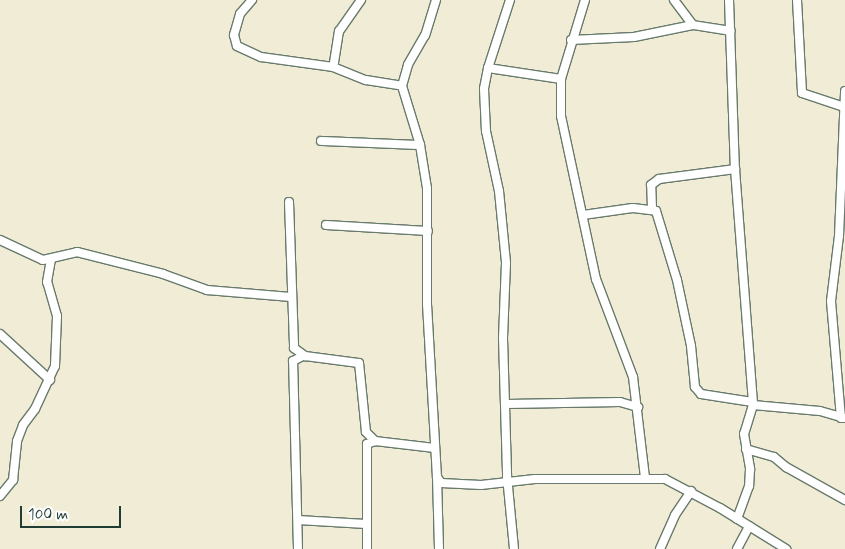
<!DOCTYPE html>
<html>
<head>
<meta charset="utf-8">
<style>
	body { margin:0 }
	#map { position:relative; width:845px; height:549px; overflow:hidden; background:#f1ecd5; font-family:Mynerve,sans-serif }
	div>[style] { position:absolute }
	.roads { filter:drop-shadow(1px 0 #687a6c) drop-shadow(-1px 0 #687a6c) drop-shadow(0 1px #687a6c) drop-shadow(0 -1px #687a6c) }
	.minor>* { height:8px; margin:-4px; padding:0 4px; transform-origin:4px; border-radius:4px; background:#fff }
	span { translate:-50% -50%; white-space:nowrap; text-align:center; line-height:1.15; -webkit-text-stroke:5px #fff; paint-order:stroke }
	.scale { position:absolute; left:20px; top:506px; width:101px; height:22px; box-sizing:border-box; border:2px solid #1f3d34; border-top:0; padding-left:6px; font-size:15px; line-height:18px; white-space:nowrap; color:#1f3d34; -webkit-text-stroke:4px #fff; paint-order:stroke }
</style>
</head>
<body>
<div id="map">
	<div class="roads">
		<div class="minor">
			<i style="left:252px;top:0;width:18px;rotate:131deg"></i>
			<i style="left:240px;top:14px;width:22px;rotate:106deg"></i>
			<i style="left:234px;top:35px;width:11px;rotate:75deg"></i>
			<i style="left:237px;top:46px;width:26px;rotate:25deg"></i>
			<i style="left:261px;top:57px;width:73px;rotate:7.9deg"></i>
			<i style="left:361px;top:0;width:38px;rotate:125deg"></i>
			<i style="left:339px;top:31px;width:36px;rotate:99deg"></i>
			<i style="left:333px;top:67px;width:35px;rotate:22deg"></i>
			<i style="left:366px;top:80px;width:36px;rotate:9deg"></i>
			<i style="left:436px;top:0;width:37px;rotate:107deg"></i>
			<i style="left:425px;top:35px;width:34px;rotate:120deg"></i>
			<i style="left:408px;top:65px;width:22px;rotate:106deg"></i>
			<i style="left:402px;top:86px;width:62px;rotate:73deg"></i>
			<i style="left:420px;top:145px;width:44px;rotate:80.8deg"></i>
			<i style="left:427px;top:188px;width:116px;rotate:90deg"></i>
			<i style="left:427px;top:304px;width:173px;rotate:86.7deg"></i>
			<i style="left:437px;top:477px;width:7px;rotate:56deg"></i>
			<i style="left:441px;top:483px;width:40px;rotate:2.9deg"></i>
			<i style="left:481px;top:485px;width:54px;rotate:-6.3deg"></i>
			<i style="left:535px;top:479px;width:130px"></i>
			<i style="left:665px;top:479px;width:62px;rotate:27.8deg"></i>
			<i style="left:720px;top:508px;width:78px;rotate:31.8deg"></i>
			<i style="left:510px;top:0;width:71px;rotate:107.9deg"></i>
			<i style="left:488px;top:68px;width:74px;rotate:8.6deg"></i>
			<i style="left:585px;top:0;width:83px;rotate:106.9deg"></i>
			<i style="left:561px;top:79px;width:37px;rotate:90deg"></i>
			<i style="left:561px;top:116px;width:167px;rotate:77.9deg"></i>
			<i style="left:596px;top:279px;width:105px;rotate:69.3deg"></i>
			<i style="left:633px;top:377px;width:101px;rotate:83.2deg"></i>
			<i style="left:674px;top:0;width:31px;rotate:53deg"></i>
			<i style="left:729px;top:0;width:169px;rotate:88deg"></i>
			<i style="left:735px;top:169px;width:237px;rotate:85.6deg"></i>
			<i style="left:753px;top:405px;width:30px;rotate:107deg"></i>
			<i style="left:744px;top:434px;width:36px;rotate:80deg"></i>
			<i style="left:750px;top:469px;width:17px;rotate:93deg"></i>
			<i style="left:749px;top:486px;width:35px;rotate:110deg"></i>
			<i style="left:797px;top:0;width:93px;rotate:86.9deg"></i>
			<i style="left:802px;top:93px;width:44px;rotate:18.4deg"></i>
			<i style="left:571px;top:40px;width:63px;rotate:-2.7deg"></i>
			<i style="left:634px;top:37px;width:60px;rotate:-11.5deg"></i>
			<i style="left:693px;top:25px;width:38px;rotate:9deg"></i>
			<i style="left:488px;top:68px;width:21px;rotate:101deg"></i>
			<i style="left:484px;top:89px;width:42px;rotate:87.3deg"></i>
			<i style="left:486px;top:131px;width:61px;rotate:77.8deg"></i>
			<i style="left:499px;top:191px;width:72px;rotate:84.4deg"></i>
			<i style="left:506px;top:263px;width:75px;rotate:92.3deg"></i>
			<i style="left:503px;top:338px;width:138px;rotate:88.3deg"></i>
			<i style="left:507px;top:476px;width:73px;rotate:84.5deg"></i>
			<i style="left:321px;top:141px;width:99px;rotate:2.3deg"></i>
			<i style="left:289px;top:202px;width:146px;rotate:88deg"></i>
			<i style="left:294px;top:348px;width:14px;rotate:36deg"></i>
			<i style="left:305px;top:356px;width:54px;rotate:7.4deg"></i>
			<i style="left:359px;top:363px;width:69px;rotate:84.2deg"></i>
			<i style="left:366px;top:432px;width:13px;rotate:45deg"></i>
			<i style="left:652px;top:208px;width:23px;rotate:-92deg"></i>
			<i style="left:651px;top:185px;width:10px;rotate:-37deg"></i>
			<i style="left:659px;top:179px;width:77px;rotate:-7.5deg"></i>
			<i style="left:583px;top:215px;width:50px;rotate:-8deg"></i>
			<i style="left:633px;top:208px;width:23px;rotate:7deg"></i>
			<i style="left:656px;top:211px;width:72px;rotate:73.1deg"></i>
			<i style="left:677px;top:280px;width:67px;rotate:78deg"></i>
			<i style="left:691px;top:346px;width:41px;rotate:84.4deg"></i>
			<i style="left:695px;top:387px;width:9px;rotate:49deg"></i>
			<i style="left:701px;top:394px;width:52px;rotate:8.9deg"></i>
			<i style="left:326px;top:225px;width:102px;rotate:3.4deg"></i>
			<i style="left:0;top:240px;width:47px;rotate:24.9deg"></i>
			<i style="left:43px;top:260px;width:35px;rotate:-13deg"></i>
			<i style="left:77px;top:252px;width:89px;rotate:14.3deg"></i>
			<i style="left:163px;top:274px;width:47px;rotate:20deg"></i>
			<i style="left:207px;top:290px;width:84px;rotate:4.8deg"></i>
			<i style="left:0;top:334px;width:68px;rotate:42.6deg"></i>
			<i style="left:507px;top:404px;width:113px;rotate:-1deg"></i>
			<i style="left:620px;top:402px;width:19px;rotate:16deg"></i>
			<i style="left:753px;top:405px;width:67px;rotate:5.1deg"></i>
			<i style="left:820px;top:411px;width:25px;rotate:16deg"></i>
			<i style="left:841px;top:418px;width:117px;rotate:-94.9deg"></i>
			<i style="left:831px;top:301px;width:65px;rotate:-83deg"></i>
			<i style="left:839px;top:236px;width:145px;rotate:-87.6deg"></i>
			<i style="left:746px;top:449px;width:29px;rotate:16deg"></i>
			<i style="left:774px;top:457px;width:16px;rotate:40deg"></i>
			<i style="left:786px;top:467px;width:68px;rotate:29.2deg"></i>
			<i style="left:437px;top:477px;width:72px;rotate:88.4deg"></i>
			<i style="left:0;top:496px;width:21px;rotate:-51deg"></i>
			<i style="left:13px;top:480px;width:39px;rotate:-84deg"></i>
			<i style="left:17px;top:441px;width:17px;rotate:-69deg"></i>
			<i style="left:23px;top:425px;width:20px;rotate:-53deg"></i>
			<i style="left:35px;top:409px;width:47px;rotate:-65.1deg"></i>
			<i style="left:55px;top:366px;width:50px;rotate:-87.7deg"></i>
			<i style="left:57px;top:316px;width:35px;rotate:-106deg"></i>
			<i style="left:47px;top:282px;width:22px;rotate:-80deg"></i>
			<i style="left:298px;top:520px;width:68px;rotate:3.4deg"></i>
			<i style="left:298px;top:549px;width:188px;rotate:-91.5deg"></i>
			<i style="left:293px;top:361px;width:11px;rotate:-27deg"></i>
			<i style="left:367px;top:549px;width:105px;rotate:-90deg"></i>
			<i style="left:367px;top:444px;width:9px;rotate:-21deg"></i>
			<i style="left:375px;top:441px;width:60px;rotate:6.7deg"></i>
			<i style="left:660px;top:549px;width:37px;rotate:-66deg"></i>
			<i style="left:675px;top:515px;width:29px;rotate:-56deg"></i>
			<i style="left:737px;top:549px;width:26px;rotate:-62deg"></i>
		</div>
	</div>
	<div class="scale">100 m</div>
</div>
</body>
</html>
